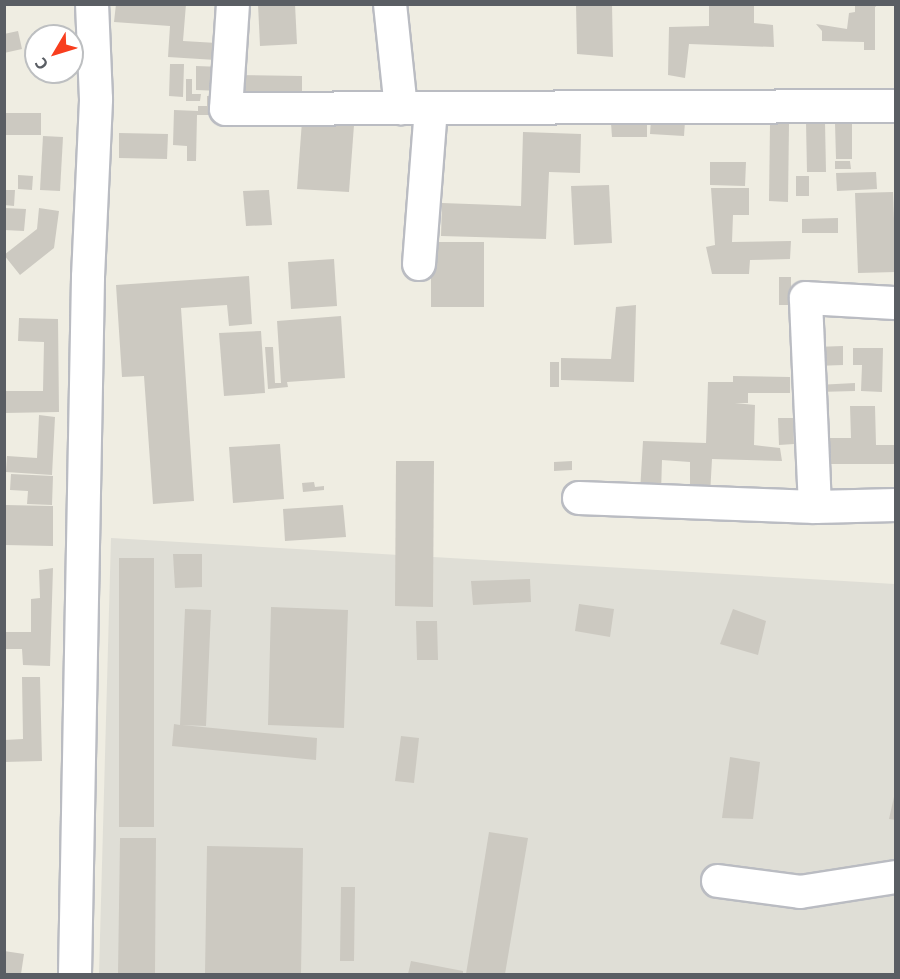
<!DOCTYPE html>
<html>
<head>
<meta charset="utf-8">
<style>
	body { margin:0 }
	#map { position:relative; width:900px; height:979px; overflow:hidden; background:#efede2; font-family:"Open Sans",sans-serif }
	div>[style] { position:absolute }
	.industrial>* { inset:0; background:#dfded6 }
	.building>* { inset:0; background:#ccc9c1 }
	.roads { filter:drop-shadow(2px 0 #babcc2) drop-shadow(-2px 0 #babcc2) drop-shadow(0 2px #babcc2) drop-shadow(0 -2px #babcc2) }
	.minor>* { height:32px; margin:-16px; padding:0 16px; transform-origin:16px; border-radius:16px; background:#fff }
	span { translate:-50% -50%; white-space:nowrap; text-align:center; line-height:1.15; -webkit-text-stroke:5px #fff; paint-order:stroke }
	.frame { position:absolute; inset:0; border:6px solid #5a5e64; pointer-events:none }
	.north { position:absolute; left:24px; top:24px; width:60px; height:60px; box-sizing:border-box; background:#fff; border:2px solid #bdbfc1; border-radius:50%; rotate:232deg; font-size:16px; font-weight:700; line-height:24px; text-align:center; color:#5a5e64 }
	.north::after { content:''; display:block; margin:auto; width:21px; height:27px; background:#f83e1e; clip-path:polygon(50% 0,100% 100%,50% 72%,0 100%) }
</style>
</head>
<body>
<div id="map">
	<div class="industrial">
		<i style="clip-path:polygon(111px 538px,895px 584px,895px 974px,99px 974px)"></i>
	</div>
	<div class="building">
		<i style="clip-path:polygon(116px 4px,186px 4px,183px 41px,217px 43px,216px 60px,168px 57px,170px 26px,114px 22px)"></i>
		<i style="clip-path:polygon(258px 4px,295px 4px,297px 44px,260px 46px)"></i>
		<i style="clip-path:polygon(576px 4px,612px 4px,613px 57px,577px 54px)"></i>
		<i style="clip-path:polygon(709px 4px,754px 4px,754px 23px,773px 25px,774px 47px,689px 44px,685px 78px,668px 75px,669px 27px,709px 26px)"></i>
		<i style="clip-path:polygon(855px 4px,879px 4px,875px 7px,875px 50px,864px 50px,864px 42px,822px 41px,822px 31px,816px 24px,847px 29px,849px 13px,855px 12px)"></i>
		<i style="clip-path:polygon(18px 31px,22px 49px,4px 53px,4px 34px)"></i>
		<i style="clip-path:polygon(34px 31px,59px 31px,59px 36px,36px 36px,36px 65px)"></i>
		<i style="clip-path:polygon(170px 64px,184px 64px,183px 97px,169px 96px)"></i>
		<i style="clip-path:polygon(196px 66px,223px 67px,222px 91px,196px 90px)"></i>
		<i style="clip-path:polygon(229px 75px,302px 76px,302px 96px,229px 94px)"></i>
		<i style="clip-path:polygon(186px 79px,192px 79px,192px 94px,201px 94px,200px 101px,186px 101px)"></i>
		<i style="clip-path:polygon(207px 96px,217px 96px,216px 115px,197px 115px,196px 161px,187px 161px,187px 146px,173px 145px,174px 110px,198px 111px,198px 106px,207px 106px)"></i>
		<i style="clip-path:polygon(4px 113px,41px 113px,41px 135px,4px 135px)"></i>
		<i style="clip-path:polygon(651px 119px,685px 121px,684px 136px,650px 134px)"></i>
		<i style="clip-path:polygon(302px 121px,354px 125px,349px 192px,297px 189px)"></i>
		<i style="clip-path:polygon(806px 122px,825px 122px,826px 172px,807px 172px)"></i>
		<i style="clip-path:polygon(611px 123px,647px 123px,647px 137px,612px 137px)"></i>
		<i style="clip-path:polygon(835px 123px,852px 123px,852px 159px,836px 159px)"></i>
		<i style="clip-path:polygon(770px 124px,789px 124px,788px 202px,769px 201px)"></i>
		<i style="clip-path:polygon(523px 132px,581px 134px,580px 173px,549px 172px,546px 239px,441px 236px,442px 203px,521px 206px)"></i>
		<i style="clip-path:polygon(119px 133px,168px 134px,167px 159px,119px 158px)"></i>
		<i style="clip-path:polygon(43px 136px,63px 137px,60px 191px,40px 190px)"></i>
		<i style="clip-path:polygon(835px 161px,850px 161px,851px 169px,835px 169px)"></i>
		<i style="clip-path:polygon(710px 162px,746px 162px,745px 186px,710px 185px)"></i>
		<i style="clip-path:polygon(876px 172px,877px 189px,837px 191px,836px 173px)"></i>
		<i style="clip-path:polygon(18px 175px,33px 176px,32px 190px,18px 189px)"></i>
		<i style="clip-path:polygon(796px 176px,809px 176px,809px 196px,796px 196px)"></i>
		<i style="clip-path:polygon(609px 185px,612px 243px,574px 245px,571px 186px)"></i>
		<i style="clip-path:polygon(711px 188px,749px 188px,749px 215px,733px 215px,732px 242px,791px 241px,790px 259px,750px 260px,749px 274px,712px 274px,706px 247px,715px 245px)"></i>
		<i style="clip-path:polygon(4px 190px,15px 190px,14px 206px,4px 205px)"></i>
		<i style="clip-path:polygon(269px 190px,272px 225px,246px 226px,243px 191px)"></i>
		<i style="clip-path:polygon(893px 192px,896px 272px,858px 273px,855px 193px)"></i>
		<i style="clip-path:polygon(4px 208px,26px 209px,24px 231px,4px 230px)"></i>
		<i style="clip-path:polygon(39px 208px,59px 211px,54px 248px,20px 275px,4px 255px,37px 229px)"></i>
		<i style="clip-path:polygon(838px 218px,838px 233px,802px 233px,802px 219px)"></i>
		<i style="clip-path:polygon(431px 242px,484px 242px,484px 307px,431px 307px)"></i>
		<i style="clip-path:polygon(334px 259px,337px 306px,291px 309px,288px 262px)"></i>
		<i style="clip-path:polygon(249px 276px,252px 324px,229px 326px,227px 305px,181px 308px,194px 501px,153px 504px,144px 376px,122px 377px,116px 285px)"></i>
		<i style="clip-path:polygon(779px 277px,791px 277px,791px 305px,779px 305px)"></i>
		<i style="clip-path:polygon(636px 305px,634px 382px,561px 380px,561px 358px,611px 359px,616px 307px)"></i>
		<i style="clip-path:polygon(341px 316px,345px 378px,287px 382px,288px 387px,268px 389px,265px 347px,273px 347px,275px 383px,281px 383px,277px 321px)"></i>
		<i style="clip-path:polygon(19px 318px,58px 319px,59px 412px,4px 413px,4px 391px,43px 391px,44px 342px,18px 341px)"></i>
		<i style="clip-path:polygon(261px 331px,265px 393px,224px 396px,219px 333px)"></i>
		<i style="clip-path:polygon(843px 346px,843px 365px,815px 366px,815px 347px)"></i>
		<i style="clip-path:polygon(853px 348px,883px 348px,882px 392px,861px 391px,862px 365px,853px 365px)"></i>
		<i style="clip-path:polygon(550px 362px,559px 362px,559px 387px,550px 387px)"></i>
		<i style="clip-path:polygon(733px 376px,790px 377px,790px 393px,748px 393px,748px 403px,735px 403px,755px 405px,754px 445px,780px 448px,782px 461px,712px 459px,710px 495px,690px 494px,690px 462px,662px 460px,661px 493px,640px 492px,643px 441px,706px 443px,708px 382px,733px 382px)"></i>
		<i style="clip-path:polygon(855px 383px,855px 391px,818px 392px,817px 385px)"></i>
		<i style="clip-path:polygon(850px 406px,875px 406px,876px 445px,895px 445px,895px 464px,824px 464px,824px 438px,851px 438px)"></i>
		<i style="clip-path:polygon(39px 415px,55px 417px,52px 475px,6px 472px,7px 456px,37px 458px)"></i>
		<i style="clip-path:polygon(778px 418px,793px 418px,794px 444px,779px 445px)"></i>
		<i style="clip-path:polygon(280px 444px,284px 499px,233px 503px,229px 447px)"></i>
		<i style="clip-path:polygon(396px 461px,434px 461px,433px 607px,395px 606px)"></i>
		<i style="clip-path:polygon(572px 461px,572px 470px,554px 471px,554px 462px)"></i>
		<i style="clip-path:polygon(11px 474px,53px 476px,52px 505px,27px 504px,28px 491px,10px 490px)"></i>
		<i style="clip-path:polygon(314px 482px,315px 487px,324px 486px,324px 490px,303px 492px,302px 483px)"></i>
		<i style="clip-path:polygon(5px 505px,53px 506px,53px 546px,5px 545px)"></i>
		<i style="clip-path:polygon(343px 505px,346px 537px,285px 541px,283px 509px)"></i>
		<i style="clip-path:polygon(173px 554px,202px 554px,202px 587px,175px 588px)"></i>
		<i style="clip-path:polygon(119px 558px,154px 558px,154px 827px,119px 827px)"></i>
		<i style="clip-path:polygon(53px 568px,50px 666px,23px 665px,22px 649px,4px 649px,4px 632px,31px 632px,31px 599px,40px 598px,39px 570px)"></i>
		<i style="clip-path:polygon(530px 579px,531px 602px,473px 605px,471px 581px)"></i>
		<i style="clip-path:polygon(579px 604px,614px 609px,610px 637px,575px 631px)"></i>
		<i style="clip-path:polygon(271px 607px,348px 610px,344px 728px,268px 725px)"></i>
		<i style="clip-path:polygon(185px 609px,211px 610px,206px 726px,182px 725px,317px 738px,316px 760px,172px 746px,174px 724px,180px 725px)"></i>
		<i style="clip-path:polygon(733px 609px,766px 621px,758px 655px,720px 644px)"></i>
		<i style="clip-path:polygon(416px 621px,437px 621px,438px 660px,417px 660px)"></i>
		<i style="clip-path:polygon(22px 677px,40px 677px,42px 761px,4px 762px,4px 740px,23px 739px)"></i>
		<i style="clip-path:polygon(401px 736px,419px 738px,414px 783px,395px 781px)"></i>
		<i style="clip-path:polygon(730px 757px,760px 762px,753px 819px,722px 818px)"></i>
		<i style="clip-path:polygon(896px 788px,896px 820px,889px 819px)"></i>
		<i style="clip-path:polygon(489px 832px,528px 838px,505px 974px,466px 974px)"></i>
		<i style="clip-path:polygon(120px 838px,156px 838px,155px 974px,118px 974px)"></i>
		<i style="clip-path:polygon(207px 846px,303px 848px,301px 974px,205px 974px)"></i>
		<i style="clip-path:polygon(341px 887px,355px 887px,354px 961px,340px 961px)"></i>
		<i style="clip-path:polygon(4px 951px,24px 954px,21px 974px,4px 974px)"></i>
		<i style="clip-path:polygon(411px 961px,463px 971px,463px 974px,408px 974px)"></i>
	</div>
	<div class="roads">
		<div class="minor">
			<i style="left:233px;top:4px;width:105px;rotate:93.8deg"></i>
			<i style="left:226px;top:109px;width:670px;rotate:-0.26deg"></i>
			<i style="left:390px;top:4px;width:105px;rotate:84deg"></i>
			<i style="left:419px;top:264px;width:156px;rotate:-85.6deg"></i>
			<i style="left:579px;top:498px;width:236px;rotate:2.2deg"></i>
			<i style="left:815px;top:507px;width:81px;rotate:-1.4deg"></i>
			<i style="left:815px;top:507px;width:209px;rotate:-92.5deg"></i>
			<i style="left:806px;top:298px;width:90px;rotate:3.2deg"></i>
			<i style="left:718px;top:881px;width:83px;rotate:7.6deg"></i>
			<i style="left:800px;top:892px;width:97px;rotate:-8.9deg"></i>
			<i style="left:75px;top:974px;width:697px;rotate:-88.93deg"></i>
			<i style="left:88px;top:277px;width:178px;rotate:-87.4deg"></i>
			<i style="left:96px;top:99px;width:95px;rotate:-92.4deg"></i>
		</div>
	</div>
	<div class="frame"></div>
	<div class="north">С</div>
</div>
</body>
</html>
